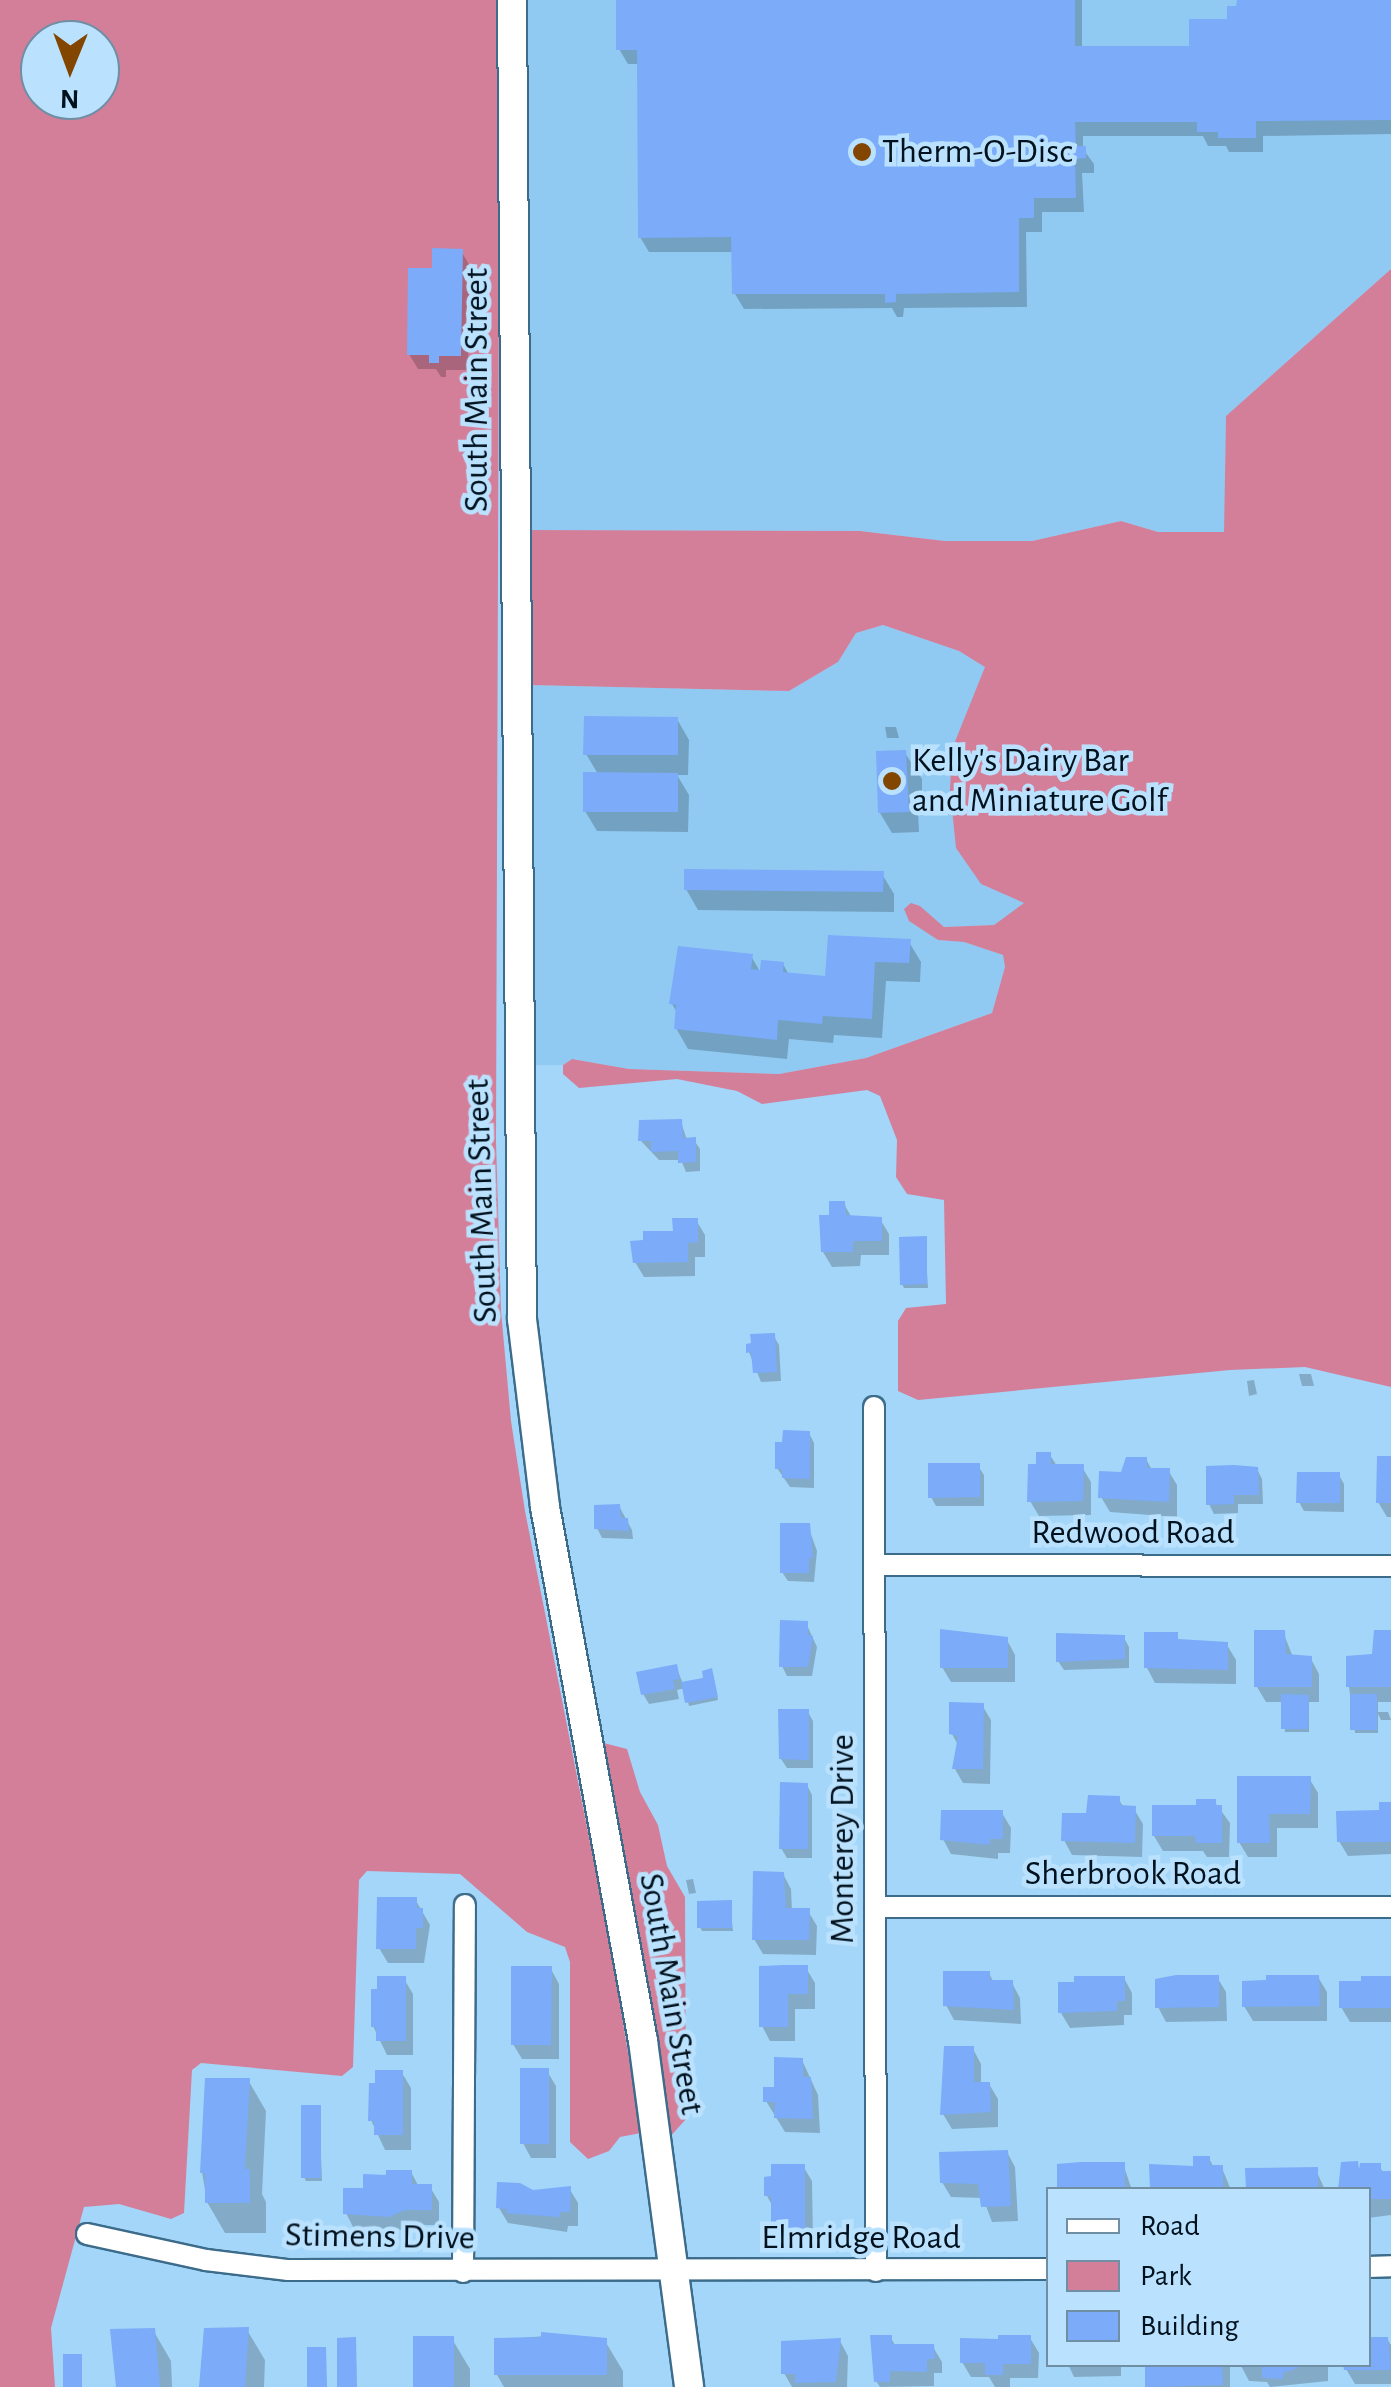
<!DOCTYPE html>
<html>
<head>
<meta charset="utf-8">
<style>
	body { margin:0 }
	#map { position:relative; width:1391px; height:2387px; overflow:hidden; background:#a4d6f9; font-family:"Alegreya Sans",sans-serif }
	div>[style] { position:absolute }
	.built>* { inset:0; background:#90caf2 }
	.green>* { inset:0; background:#d37f9a }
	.shadow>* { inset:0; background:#0003 }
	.building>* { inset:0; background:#7babf9 }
	.roads { filter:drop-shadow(2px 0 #3d6c8b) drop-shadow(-2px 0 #3d6c8b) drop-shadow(0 2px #3d6c8b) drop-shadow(0 -2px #3d6c8b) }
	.street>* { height:20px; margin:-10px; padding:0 10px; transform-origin:10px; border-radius:10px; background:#fff }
	.secondary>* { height:28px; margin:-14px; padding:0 14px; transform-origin:14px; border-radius:14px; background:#fff }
	.dots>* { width:28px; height:28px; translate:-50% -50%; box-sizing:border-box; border:5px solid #bae2fe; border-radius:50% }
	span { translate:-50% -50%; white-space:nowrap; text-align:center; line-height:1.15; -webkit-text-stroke:9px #bae2fe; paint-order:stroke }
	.poi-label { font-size:35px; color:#01111d }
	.left { translate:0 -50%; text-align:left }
	.street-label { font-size:35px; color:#01111d }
	.legend { position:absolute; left:1046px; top:2187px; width:325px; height:180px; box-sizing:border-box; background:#bae2fe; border:2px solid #708ea4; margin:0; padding:12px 18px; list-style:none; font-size:30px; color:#01111d }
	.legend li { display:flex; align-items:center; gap:20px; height:50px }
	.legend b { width:50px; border:2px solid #708ea4 }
	.north { position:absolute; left:20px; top:20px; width:100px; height:100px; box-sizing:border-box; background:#bae2fe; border:2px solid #708ea4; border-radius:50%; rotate:181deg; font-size:28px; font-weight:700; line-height:40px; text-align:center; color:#01111d }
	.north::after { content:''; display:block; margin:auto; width:35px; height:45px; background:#834601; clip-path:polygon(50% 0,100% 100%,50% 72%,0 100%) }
</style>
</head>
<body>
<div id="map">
	<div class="built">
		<i style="clip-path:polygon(523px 0,1391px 0,1391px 269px,1226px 416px,1225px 532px,1158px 532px,1121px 521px,1032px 541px,945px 541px,860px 531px,525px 530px)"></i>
		<i style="clip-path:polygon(883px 625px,959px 651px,986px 667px,975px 698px,981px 884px,1025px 903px,994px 925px,944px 927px,919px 906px,937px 940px,964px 942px,1003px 955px,1005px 967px,992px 1013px,866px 1058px,779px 1074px,629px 1069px,572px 1059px,563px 1065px,529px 1065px,529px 685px,789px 691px,838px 662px,856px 633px)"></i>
	</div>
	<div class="green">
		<i style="clip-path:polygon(evenodd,0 0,500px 0,496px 1141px,501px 1311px,511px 1421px,525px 1511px,612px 1955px,641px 2133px,620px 2137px,609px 2151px,588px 2159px,570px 2142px,570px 1962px,565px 1947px,527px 1932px,460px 1874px,367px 1871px,359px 1880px,353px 2067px,342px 2076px,201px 2063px,192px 2070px,184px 2213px,171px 2219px,119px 2204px,84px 2207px,51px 2328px,55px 2387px,0 2387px,0 0,40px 40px,100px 40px,100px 100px,40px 100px,40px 40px)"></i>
		<i style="clip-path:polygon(1391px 269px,1391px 1387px,1305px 1367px,1230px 1370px,918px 1400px,898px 1391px,898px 1321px,906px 1308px,946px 1304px,944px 1200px,907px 1194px,896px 1177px,897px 1140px,880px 1096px,867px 1090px,762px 1104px,737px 1091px,677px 1079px,579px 1088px,563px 1074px,563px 1065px,572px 1059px,629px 1069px,779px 1074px,866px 1058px,992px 1013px,1005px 967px,1003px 955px,964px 942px,938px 940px,909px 921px,904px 909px,911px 903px,920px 906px,944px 927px,994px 925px,1024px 903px,981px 884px,956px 848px,950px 790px,952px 749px,985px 667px,959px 651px,883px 625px,856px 633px,838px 662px,789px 691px,529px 685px,525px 530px,860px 531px,945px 541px,1032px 541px,1121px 521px,1158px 532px,1224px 532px,1226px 416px)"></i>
		<i style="clip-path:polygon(596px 1741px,627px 1749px,640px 1792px,658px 1825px,667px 1866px,685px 1897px,686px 2119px,669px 2138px)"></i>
	</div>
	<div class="shadow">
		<i style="clip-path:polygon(619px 0,1082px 0,1082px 48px,1191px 48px,1229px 21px,1239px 9px,1239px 0,1391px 0,1391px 134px,1263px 136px,1263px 152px,1229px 152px,1226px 146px,1208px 146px,1203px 136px,1083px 136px,1083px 149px,1094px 164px,1094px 173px,1082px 173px,1084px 212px,1042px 212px,1042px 232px,1026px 232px,1027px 307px,904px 308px,903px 317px,897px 317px,892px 308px,744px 309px,735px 294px,734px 252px,649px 252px,640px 237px,640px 64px,628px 64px,619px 49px)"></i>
		<i style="clip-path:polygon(461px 251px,470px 266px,468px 370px,446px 370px,446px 377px,441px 377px,436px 369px,418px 369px,409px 354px,434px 271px)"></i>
		<i style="clip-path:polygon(677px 719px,689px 740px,688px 775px,677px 775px,689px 795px,688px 832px,597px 831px,585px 811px,598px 774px,586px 754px)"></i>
		<i style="clip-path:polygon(885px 727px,896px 727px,899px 738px,887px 738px)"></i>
		<i style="clip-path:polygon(905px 753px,922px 779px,922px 791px,917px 791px,919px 832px,892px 833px,880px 813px)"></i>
		<i style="clip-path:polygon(882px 874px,894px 894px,894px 912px,698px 910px,686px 889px)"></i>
		<i style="clip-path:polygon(909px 942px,921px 962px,920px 982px,886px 981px,882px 1038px,834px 1035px,833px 1043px,789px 1039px,787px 1059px,688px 1049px,676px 1028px,678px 1014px,672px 1004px,751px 956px,762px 975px,783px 964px,789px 975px,828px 979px)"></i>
		<i style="clip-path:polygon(681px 1122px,687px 1140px,694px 1140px,700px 1149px,700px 1171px,686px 1172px,681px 1160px,659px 1160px,641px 1141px)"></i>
		<i style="clip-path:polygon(844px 1204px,852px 1218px,880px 1219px,889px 1234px,889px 1255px,861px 1255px,860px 1266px,832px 1267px,823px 1252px,831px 1217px)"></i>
		<i style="clip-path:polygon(696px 1220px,705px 1235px,705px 1257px,695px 1257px,695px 1276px,644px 1277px,635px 1262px)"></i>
		<i style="clip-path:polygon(925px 1239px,928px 1288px,904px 1288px,902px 1284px)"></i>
		<i style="clip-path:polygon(773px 1335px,779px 1345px,781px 1381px,761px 1382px,749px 1352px)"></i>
		<i style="clip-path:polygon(1299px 1374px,1311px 1374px,1314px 1386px,1302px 1386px)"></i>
		<i style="clip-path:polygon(1254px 1380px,1257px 1394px,1249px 1396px,1247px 1381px)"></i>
		<i style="clip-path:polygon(809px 1433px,814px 1443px,814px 1488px,790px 1487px,777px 1468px,785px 1445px)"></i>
		<i style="clip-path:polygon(1050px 1455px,1057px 1466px,1082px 1467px,1091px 1482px,1091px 1515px,1039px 1516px,1030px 1501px,1038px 1466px)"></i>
		<i style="clip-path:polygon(1391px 1458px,1391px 1517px,1387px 1517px,1378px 1502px)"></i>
		<i style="clip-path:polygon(1146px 1459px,1152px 1470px,1168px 1470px,1177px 1485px,1177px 1517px,1110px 1512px,1101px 1497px)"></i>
		<i style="clip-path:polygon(978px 1466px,984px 1475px,984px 1506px,936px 1506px,931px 1497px)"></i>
		<i style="clip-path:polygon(1257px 1469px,1262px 1479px,1263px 1504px,1238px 1504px,1238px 1513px,1214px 1514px,1209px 1504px)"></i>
		<i style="clip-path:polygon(1339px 1475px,1344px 1484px,1344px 1512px,1304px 1511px,1299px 1502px)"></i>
		<i style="clip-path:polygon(619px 1506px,632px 1530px,633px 1539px,602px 1538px,597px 1528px)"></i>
		<i style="clip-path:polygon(808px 1526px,817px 1551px,814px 1582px,788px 1581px,782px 1572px)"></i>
		<i style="clip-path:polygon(806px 1623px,817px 1647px,812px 1676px,787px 1676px,782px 1666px)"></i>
		<i style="clip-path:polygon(942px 1631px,1007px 1640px,1015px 1655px,1015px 1682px,951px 1682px,942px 1667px)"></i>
		<i style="clip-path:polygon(1283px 1632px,1293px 1657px,1311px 1659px,1319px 1674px,1319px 1702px,1309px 1702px,1309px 1732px,1285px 1732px,1283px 1702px,1266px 1702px,1257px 1687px)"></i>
		<i style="clip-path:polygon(1391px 1633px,1391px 1702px,1378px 1702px,1378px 1712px,1388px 1712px,1391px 1720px,1381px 1720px,1378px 1714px,1378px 1733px,1355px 1733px,1349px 1687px)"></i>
		<i style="clip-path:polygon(1176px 1635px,1180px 1642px,1227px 1645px,1236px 1660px,1236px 1684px,1155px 1683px,1147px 1668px)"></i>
		<i style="clip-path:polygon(1124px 1638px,1129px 1647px,1129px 1668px,1064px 1670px,1058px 1661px)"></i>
		<i style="clip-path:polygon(676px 1666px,683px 1684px,713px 1675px,718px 1700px,689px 1706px,685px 1688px,677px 1690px,679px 1699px,649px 1704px,643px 1694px)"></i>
		<i style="clip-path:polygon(982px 1705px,991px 1720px,990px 1784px,963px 1783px,955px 1769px,958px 1745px,952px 1734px)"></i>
		<i style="clip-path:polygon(808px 1712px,813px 1721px,813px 1768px,787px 1768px,781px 1759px)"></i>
		<i style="clip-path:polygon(1240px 1778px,1309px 1778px,1318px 1793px,1318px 1828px,1277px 1828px,1277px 1857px,1248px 1857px,1239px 1842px)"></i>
		<i style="clip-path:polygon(807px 1785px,812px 1795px,812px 1858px,787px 1858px,781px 1848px)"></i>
		<i style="clip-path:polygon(1118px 1798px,1124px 1808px,1134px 1809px,1143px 1824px,1142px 1857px,1072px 1855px,1064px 1840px,1088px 1816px)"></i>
		<i style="clip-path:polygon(1214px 1801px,1230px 1823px,1229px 1857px,1207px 1857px,1203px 1851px,1163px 1851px,1154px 1836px)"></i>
		<i style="clip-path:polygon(1391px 1804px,1391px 1854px,1348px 1856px,1339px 1841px)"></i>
		<i style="clip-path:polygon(1002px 1813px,1011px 1828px,1010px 1853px,998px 1853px,998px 1859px,951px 1854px,943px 1839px)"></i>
		<i style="clip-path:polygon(783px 1874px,791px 1889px,792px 1911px,808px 1911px,817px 1926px,816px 1955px,763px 1954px,754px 1939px)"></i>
		<i style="clip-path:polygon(693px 1879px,696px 1893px,689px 1894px,686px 1880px)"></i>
		<i style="clip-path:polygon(415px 1899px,430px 1925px,424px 1963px,388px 1963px,379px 1948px)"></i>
		<i style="clip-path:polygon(730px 1903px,733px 1931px,702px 1931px,700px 1927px)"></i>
		<i style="clip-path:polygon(806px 1968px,815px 1983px,815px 2009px,795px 2009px,795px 2041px,770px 2041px,762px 2026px)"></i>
		<i style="clip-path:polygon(551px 1969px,559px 1984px,559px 2059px,522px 2059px,513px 2044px)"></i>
		<i style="clip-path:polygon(989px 1973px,994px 1983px,1012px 1983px,1020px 1998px,1021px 2024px,954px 2020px,946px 2005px)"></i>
		<i style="clip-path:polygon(1217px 1977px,1226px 1992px,1227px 2021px,1166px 2022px,1158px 2007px)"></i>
		<i style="clip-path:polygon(1318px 1977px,1327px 1992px,1327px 2021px,1253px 2021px,1244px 2006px)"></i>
		<i style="clip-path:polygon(1124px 1978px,1132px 1993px,1132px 2015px,1124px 2015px,1124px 2025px,1070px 2028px,1061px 2013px)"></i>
		<i style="clip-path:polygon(404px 1979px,413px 1994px,413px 2055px,387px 2055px,373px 2026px)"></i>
		<i style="clip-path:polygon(1391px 1980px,1391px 2022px,1350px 2022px,1341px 2007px)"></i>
		<i style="clip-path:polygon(973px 2049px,981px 2064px,981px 2084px,989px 2084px,998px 2099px,998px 2127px,952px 2129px,943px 2114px)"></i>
		<i style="clip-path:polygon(802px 2060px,818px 2095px,820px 2133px,785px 2132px,766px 2101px)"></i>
		<i style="clip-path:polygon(547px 2071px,556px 2086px,556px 2158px,531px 2158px,523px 2143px)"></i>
		<i style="clip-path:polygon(402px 2073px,411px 2088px,411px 2150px,385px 2150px,371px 2120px)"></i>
		<i style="clip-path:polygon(248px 2080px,266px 2111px,262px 2194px,266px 2202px,266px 2233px,225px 2233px,207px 2202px,202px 2172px)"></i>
		<i style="clip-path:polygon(319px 2107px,322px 2181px,306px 2181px,304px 2177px)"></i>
		<i style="clip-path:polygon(1007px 2152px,1015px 2167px,1018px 2221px,992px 2222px,983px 2198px,951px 2197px,942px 2182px)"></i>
		<i style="clip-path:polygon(1209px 2158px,1214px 2168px,1222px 2168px,1231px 2190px,1152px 2190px)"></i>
		<i style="clip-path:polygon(1123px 2164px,1132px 2190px,1060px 2190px)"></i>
		<i style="clip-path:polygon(1344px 2164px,1357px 2164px,1360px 2170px,1379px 2165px,1384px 2174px,1391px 2173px,1391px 2215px,1368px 2218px,1368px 2190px)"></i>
		<i style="clip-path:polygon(803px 2166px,812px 2181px,813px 2242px,782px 2243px,774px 2228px,773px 2207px,767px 2196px)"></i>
		<i style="clip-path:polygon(1316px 2170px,1325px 2190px,1248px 2190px)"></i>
		<i style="clip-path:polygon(411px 2172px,419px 2187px,430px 2187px,439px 2202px,439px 2225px,414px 2225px,398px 2231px,354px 2229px,346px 2213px,365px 2190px,365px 2177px)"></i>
		<i style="clip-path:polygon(569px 2188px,578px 2203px,578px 2226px,568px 2226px,567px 2232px,508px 2223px,499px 2208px,533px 2192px)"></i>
		<i style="clip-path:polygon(153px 2330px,171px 2361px,172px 2387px,117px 2387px)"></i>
		<i style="clip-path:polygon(247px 2330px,265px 2360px,264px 2387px,202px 2387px,201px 2361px)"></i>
		<i style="clip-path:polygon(559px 2335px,605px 2341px,623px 2371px,623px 2387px,504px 2387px,497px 2375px,497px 2340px)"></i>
		<i style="clip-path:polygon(891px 2338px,896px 2347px,933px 2347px,942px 2362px,942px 2373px,934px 2373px,934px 2386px,880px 2387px,876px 2381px)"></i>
		<i style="clip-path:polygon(1030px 2338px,1039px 2353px,1038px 2378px,1010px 2378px,1010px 2387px,995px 2387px,989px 2377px,971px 2377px,962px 2362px)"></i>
		<i style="clip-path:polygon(452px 2339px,470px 2369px,470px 2387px,416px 2387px)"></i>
		<i style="clip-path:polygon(1387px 2339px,1391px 2345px,1391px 2384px,1355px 2384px,1346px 2369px,1368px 2364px)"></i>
		<i style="clip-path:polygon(840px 2341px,848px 2356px,847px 2387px,792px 2387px,784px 2373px)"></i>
		<i style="clip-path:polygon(1068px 2364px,1121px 2364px,1121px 2376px,1074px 2377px)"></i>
		<i style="clip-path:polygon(1147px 2364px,1230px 2364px,1230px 2387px,1147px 2387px)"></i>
		<i style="clip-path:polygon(1240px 2364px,1328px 2364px,1328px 2381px,1270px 2387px,1267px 2382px,1249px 2381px)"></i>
	</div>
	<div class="building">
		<i style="clip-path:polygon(616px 0,1075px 0,1075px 46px,1189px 46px,1189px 19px,1227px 19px,1227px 6px,1236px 6px,1237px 0,1391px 0,1391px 120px,1256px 121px,1256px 138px,1218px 138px,1218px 132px,1197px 132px,1197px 122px,1075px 122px,1076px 146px,1086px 146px,1086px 158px,1075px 159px,1076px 198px,1034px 198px,1034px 218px,1019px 218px,1019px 292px,896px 294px,896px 302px,885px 303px,885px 294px,732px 294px,731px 237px,638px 238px,637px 50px,616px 50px)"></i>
		<i style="clip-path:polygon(432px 248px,463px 249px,461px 356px,439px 356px,439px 363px,429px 363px,429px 355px,407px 355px,408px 268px,432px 268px)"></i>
		<i style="clip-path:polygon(584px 716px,678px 717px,678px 755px,583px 755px)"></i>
		<i style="clip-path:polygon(906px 750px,909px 812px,878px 813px,876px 751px)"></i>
		<i style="clip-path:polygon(583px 772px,678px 773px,678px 812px,583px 812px)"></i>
		<i style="clip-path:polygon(684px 869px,884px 871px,883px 892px,684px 890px)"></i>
		<i style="clip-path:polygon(828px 935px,911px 939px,909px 963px,875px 962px,872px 1019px,823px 1016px,822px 1024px,778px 1020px,777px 1040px,674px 1029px,676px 1005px,669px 1004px,678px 946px,753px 954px,751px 969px,760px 970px,761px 960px,784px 962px,783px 972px,825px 976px)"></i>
		<i style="clip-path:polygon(682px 1119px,683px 1138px,696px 1137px,696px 1162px,678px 1163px,678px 1151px,651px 1152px,651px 1141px,638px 1141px,639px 1120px)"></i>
		<i style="clip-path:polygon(829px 1201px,845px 1201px,846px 1215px,882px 1217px,882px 1241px,853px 1241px,853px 1252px,821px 1252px,819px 1215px,829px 1215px)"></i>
		<i style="clip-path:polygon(672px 1218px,698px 1218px,698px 1242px,688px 1243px,688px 1262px,633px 1263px,630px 1241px,643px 1240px,643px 1231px,673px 1231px)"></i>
		<i style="clip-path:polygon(927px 1236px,927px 1284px,900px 1285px,899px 1237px)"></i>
		<i style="clip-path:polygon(775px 1333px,777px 1372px,753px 1373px,751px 1352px,746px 1353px,746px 1344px,751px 1343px,750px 1334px)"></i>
		<i style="clip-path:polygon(783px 1430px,810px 1431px,810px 1479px,782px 1478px,782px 1469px,775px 1469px,775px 1442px,782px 1442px)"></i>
		<i style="clip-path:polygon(1036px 1452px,1051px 1452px,1051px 1464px,1084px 1464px,1083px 1501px,1027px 1502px,1028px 1464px,1036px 1464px)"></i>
		<i style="clip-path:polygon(1377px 1456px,1391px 1456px,1391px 1503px,1376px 1503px)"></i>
		<i style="clip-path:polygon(1126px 1457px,1147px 1457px,1147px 1468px,1170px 1468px,1169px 1502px,1098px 1498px,1099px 1471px,1121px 1472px)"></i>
		<i style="clip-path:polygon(928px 1463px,980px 1463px,980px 1497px,928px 1498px)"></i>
		<i style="clip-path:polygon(1234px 1465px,1258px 1467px,1259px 1495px,1234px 1495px,1234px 1504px,1206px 1505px,1206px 1466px)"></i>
		<i style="clip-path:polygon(1297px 1472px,1340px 1472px,1340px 1503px,1296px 1503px)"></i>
		<i style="clip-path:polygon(620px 1504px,621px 1518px,628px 1518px,629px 1531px,594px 1529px,594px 1505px)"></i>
		<i style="clip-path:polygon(780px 1523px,810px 1523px,813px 1558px,809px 1558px,809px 1573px,780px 1573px)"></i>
		<i style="clip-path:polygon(780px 1620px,808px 1621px,808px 1635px,813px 1636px,808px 1667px,779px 1667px)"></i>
		<i style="clip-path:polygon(940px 1629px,1008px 1637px,1008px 1668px,940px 1668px)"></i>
		<i style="clip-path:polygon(1254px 1630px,1285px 1630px,1286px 1654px,1312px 1656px,1312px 1687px,1254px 1687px)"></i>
		<i style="clip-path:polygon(1374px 1630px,1391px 1630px,1391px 1687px,1346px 1687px,1346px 1656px,1372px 1654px)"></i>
		<i style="clip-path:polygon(1144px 1632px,1178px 1632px,1178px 1639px,1228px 1642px,1228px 1670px,1144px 1668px)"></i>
		<i style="clip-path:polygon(1056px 1633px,1125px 1635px,1125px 1659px,1056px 1662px)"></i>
		<i style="clip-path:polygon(677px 1664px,680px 1679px,673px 1680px,675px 1689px,641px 1695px,636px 1672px)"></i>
		<i style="clip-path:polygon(712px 1668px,718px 1697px,685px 1703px,681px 1682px,703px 1678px,702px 1671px)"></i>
		<i style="clip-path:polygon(1281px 1694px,1309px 1695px,1308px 1729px,1281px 1729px)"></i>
		<i style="clip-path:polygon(1350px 1694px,1377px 1694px,1377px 1730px,1350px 1730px)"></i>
		<i style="clip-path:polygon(949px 1702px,984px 1703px,983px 1769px,952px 1769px,958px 1736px,949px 1734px)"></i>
		<i style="clip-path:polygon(778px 1709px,809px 1709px,809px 1760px,779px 1759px)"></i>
		<i style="clip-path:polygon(1237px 1776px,1311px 1776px,1310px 1814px,1269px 1814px,1270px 1843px,1237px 1843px)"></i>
		<i style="clip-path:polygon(780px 1782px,808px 1783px,808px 1849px,779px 1849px)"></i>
		<i style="clip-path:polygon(1088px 1795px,1120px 1796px,1120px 1805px,1136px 1806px,1135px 1843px,1061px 1841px,1062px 1813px,1086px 1813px)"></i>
		<i style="clip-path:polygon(1196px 1799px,1216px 1799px,1216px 1805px,1222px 1805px,1222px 1843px,1196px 1843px,1195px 1836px,1152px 1836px,1152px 1805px,1196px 1805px)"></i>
		<i style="clip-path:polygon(1379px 1802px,1391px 1802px,1391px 1842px,1337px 1842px,1336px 1811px,1379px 1810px)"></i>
		<i style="clip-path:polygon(941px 1810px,1003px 1810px,1003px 1839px,990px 1839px,990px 1845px,940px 1840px)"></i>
		<i style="clip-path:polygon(753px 1871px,784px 1872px,786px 1908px,810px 1908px,809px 1940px,752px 1940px)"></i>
		<i style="clip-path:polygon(377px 1897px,417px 1897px,417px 1908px,423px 1908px,423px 1928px,416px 1928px,416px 1949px,376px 1949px)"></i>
		<i style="clip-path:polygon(732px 1900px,732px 1928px,697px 1928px,697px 1901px)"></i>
		<i style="clip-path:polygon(785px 1965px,808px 1965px,808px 1994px,788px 1994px,788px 2027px,759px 2027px,759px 1966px)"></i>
		<i style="clip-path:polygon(511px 1966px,552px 1966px,551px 2045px,511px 2045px)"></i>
		<i style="clip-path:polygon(943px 1971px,990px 1971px,990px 1980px,1013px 1980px,1014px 2010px,943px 2006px)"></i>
		<i style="clip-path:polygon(1176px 1975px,1219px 1975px,1219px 2007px,1155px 2008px,1155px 1979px)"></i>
		<i style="clip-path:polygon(1266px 1975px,1319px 1975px,1320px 2006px,1242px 2007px,1242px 1981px,1266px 1980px)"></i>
		<i style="clip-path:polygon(377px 1976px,406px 1976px,406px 2041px,376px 2041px,376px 2027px,371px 2027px,371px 1989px,377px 1989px)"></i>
		<i style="clip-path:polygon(1074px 1976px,1125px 1976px,1125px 2001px,1117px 2001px,1117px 2011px,1058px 2013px,1058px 1982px,1074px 1982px)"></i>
		<i style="clip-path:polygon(1361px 1976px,1391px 1976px,1391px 2008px,1339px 2008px,1339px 1981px,1361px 1981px)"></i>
		<i style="clip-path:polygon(944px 2046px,974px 2046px,974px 2082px,990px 2082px,991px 2112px,940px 2115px)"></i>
		<i style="clip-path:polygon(774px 2057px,803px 2058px,803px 2077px,811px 2077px,813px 2119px,774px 2118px,775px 2102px,763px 2102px,763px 2087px,774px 2087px)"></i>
		<i style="clip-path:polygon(520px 2068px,549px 2068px,549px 2144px,520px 2144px)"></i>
		<i style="clip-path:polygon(375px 2070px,403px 2070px,403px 2135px,374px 2135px,374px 2121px,368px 2121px,369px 2083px,375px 2083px)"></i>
		<i style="clip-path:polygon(205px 2078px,250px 2078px,245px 2169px,250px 2169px,250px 2203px,205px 2203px,205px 2173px,200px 2173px)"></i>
		<i style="clip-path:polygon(301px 2105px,321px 2105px,321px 2178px,301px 2178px)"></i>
		<i style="clip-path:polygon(1008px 2150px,1011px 2206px,981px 2207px,978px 2184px,940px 2183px,939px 2152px)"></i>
		<i style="clip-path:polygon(1193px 2156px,1210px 2156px,1210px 2165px,1223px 2165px,1223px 2190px,1150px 2190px,1149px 2164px,1193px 2166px)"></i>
		<i style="clip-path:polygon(1358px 2161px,1359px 2171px,1360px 2163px,1381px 2163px,1381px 2171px,1391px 2171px,1391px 2199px,1368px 2199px,1368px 2190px,1338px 2190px,1341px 2162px)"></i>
		<i style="clip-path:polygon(1081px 2162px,1125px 2162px,1125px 2190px,1057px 2190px,1057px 2164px)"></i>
		<i style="clip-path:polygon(771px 2164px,805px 2164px,805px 2228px,771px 2228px,771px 2196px,764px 2196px,764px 2177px,771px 2176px)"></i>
		<i style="clip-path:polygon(1318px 2167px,1318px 2190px,1246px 2190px,1245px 2168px)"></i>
		<i style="clip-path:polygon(386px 2170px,412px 2170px,412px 2184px,432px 2184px,432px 2210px,405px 2210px,389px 2217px,343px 2214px,343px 2188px,363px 2188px,363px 2174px,386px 2175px)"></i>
		<i style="clip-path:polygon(497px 2182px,520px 2183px,533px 2190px,571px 2186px,570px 2212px,560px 2212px,560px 2217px,506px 2213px,507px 2209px,496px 2208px)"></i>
		<i style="clip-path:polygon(249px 2327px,245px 2387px,199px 2387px,204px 2328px)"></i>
		<i style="clip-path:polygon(155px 2328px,160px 2387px,116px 2387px,110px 2329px)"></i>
		<i style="clip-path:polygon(541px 2332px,607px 2338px,607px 2375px,494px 2375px,494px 2338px,541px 2337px)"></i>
		<i style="clip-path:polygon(870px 2335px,892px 2335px,892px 2344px,934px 2344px,935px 2359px,927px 2359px,927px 2372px,890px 2371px,890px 2382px,874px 2382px)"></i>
		<i style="clip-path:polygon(998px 2335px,1031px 2335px,1031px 2364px,1003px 2364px,1003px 2375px,985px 2375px,985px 2363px,960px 2363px,960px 2338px,998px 2339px)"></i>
		<i style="clip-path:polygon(413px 2336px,454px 2336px,454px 2387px,413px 2387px)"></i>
		<i style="clip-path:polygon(356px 2337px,357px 2387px,337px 2387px,337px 2338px)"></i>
		<i style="clip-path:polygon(1368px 2337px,1388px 2337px,1391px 2370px,1344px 2370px,1343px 2364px,1368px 2364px)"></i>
		<i style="clip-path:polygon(841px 2338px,836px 2382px,795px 2383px,795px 2374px,781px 2374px,781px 2341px)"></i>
		<i style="clip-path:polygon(307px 2347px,326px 2347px,327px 2387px,307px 2387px)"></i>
		<i style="clip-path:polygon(63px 2354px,82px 2354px,82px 2387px,63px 2387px)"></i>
		<i style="clip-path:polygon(1145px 2364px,1222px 2364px,1223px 2385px,1145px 2387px)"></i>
		<i style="clip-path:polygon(1262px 2364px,1298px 2364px,1298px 2368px,1283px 2373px,1283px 2379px,1262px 2378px)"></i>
	</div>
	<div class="roads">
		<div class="street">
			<i style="left:874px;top:1407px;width:864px;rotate:89.87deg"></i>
			<i style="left:876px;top:1565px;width:515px;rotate:0.11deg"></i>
			<i style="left:876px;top:1907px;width:515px"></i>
			<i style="left:87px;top:2234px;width:122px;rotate:12.3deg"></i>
			<i style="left:206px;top:2260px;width:83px;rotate:7deg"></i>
			<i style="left:288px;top:2270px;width:760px;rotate:-0.08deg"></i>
			<i style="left:1368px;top:2267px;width:23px;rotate:-2deg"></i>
			<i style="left:463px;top:2272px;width:367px;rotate:-89.7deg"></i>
		</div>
		<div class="secondary">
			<i style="left:512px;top:0;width:1319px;rotate:89.57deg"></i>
			<i style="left:522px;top:1319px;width:189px;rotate:83deg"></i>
			<i style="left:545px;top:1507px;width:543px;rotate:79.6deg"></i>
			<i style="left:643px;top:2041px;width:349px;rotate:82.4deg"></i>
		</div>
	</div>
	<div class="dots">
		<i style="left:862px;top:152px;background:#834601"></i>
		<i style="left:892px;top:781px;background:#834601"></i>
	</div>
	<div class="poi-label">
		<span class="left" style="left:882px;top:152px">Therm-O-Disc</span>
		<span class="left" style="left:912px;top:781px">Kelly's Dairy Bar<br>and Miniature Golf</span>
	</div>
	<div class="street-label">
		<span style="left:477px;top:390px;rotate:-90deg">South Main Street</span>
		<span style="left:482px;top:1201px;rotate:-92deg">South Main Street</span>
		<span style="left:1133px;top:1533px">Redwood Road</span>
		<span style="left:843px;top:1839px;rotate:-90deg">Monterey Drive</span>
		<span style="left:1133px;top:1874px">Sherbrook Road</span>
		<span style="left:671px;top:1994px;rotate:80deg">South Main Street</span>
		<span style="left:380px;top:2237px;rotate:1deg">Stimens Drive</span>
		<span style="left:861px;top:2238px">Elmridge Road</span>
	</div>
	<ul class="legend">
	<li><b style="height:12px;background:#fff"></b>Road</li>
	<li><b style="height:28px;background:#d37f9a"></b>Park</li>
	<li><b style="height:28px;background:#7babf9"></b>Building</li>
	</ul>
	<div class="north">N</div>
</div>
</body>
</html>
